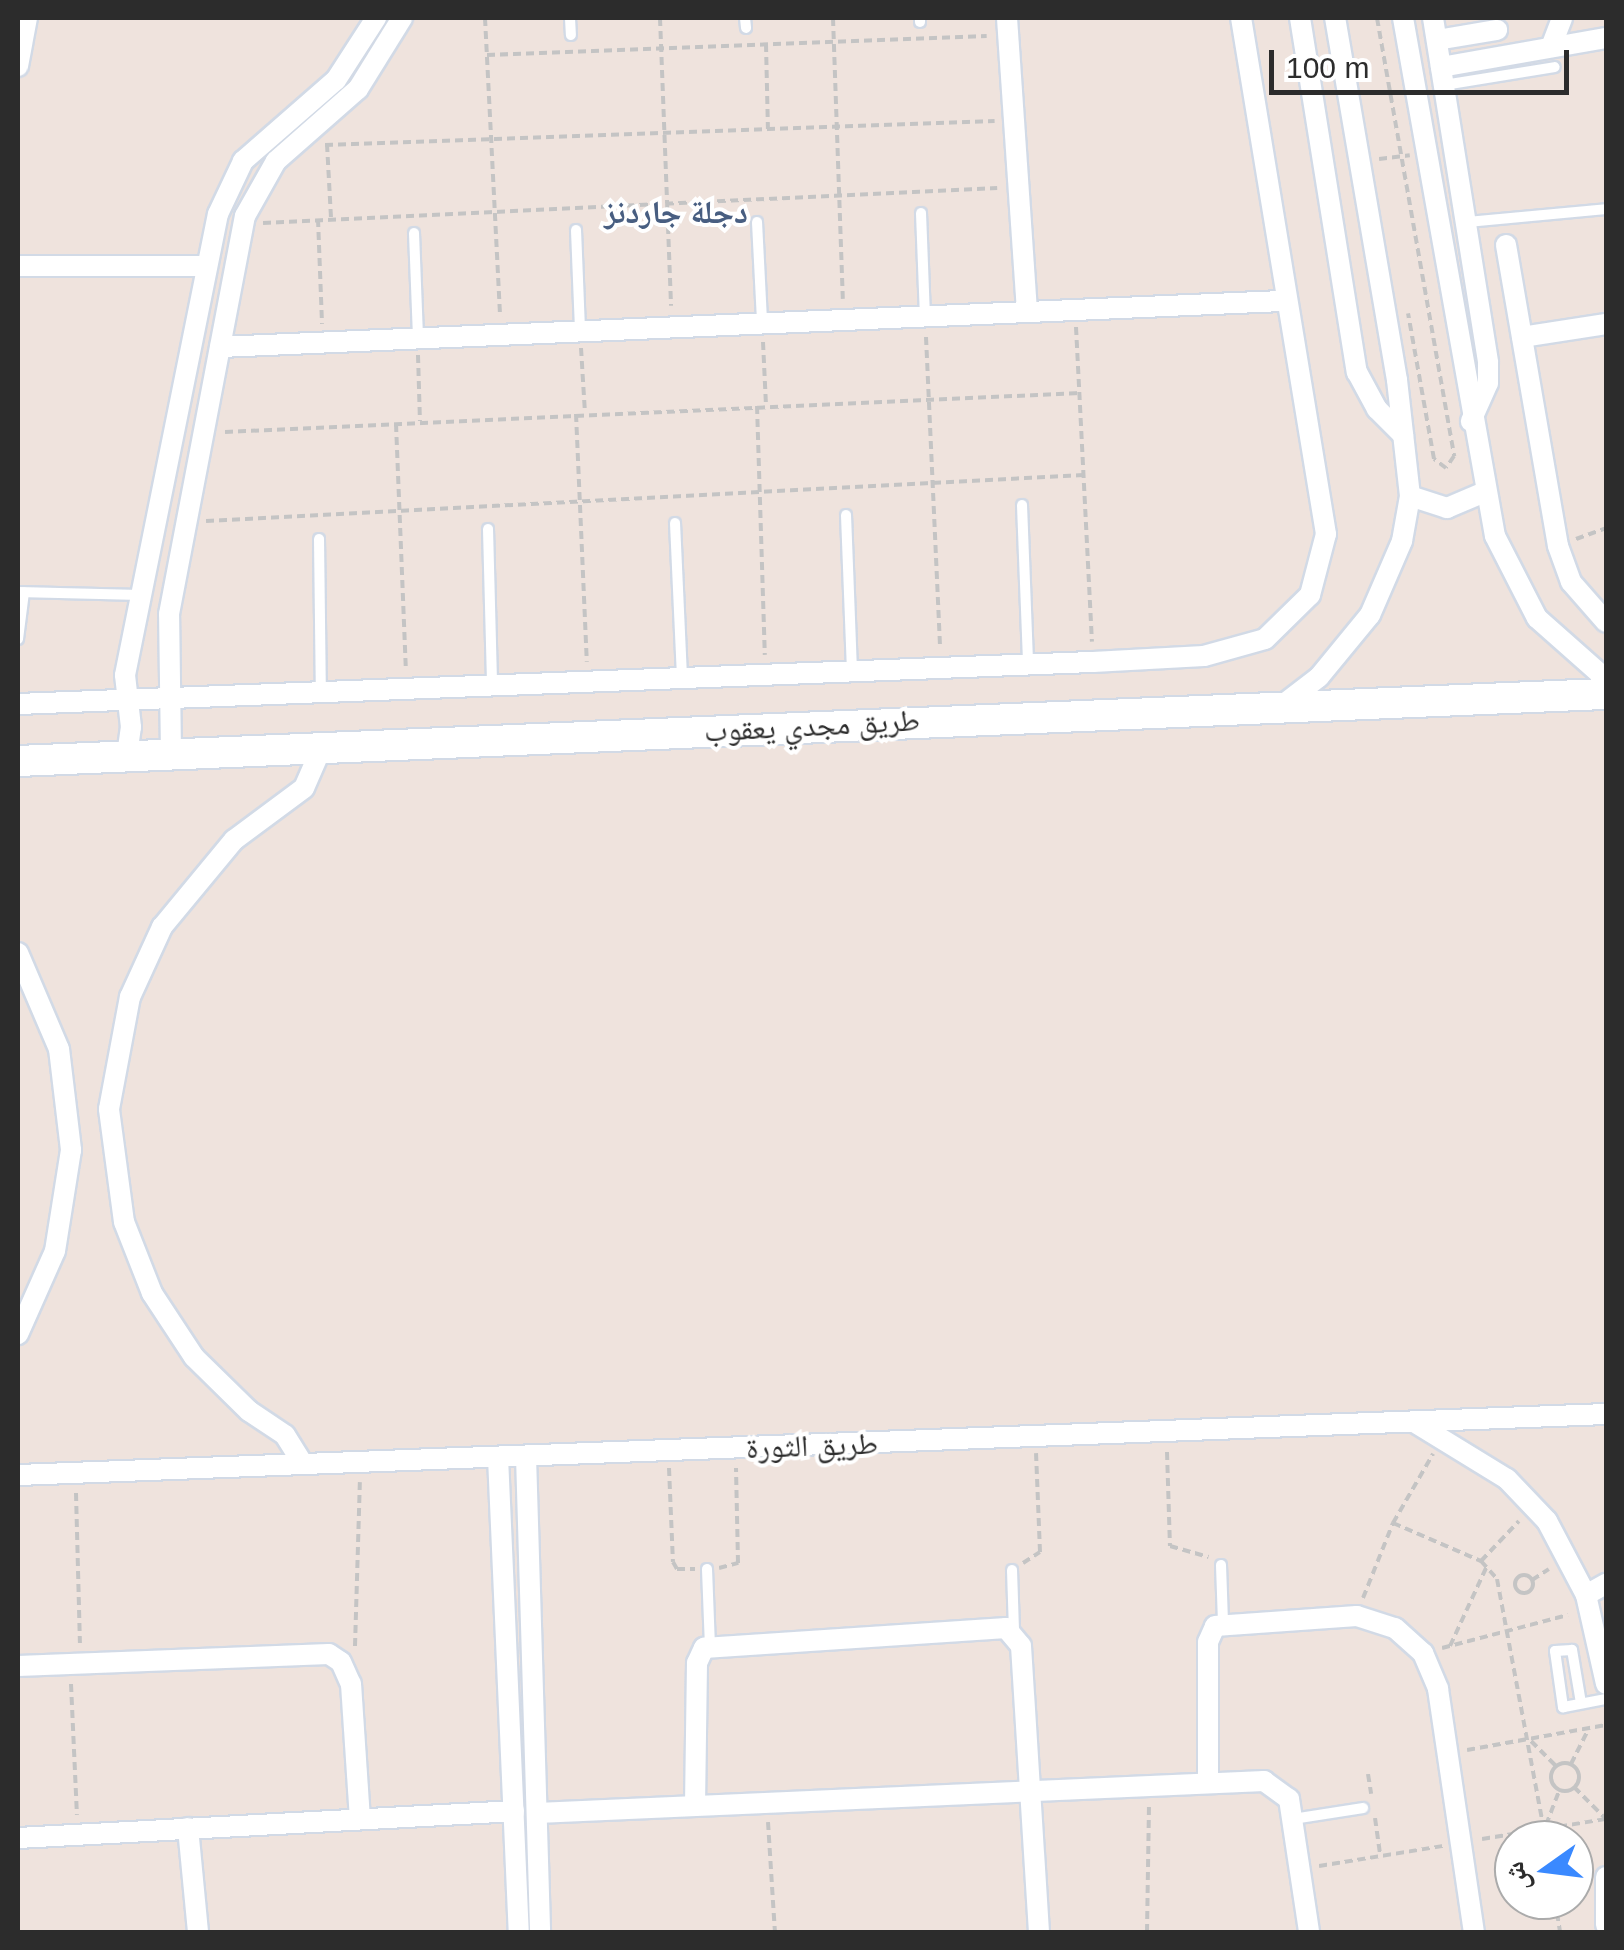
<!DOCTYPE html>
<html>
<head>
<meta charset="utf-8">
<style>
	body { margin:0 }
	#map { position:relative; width:1624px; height:1950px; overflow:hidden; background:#efe3dd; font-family:Arial,"Noto Naskh Arabic",sans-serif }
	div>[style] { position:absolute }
	.path>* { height:4px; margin-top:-2px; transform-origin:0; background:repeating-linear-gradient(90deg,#c4c4c4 0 8px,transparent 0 13px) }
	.path>.ring { margin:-2px; padding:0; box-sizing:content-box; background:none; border:4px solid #c4c4c4; border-radius:50% }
	.roads { filter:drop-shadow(2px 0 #d2dae6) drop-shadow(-2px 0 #d2dae6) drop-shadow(0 2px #d2dae6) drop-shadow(0 -2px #d2dae6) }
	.lane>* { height:10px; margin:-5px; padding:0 5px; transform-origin:5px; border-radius:5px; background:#fff }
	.street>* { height:20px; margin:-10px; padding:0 10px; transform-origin:10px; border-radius:10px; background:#fff }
	.secondary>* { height:30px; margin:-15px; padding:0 15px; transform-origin:15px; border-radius:15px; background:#fff }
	span { translate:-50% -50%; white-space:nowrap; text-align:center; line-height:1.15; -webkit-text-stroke:8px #fff; paint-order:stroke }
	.street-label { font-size:30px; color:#2c2c2c }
	.neighbourhood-label { font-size:32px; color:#485e81; font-weight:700 }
	.frame { position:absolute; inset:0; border:20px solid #2c2c2c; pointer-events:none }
	.north { position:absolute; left:1494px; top:1820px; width:100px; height:100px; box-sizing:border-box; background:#fff; border:2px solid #ababab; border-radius:50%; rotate:256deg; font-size:28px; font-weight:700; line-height:40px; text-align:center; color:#2c2c2c }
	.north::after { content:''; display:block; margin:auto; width:35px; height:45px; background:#3a89ff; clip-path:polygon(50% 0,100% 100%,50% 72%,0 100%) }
	.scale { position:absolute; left:1269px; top:50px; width:300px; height:45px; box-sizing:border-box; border:5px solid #2c2c2c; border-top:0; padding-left:12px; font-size:30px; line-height:35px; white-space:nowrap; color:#2c2c2c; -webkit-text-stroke:8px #fff; paint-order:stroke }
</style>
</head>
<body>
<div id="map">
	<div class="path">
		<i style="left:485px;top:18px;width:299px;rotate:87.1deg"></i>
		<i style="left:660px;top:18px;width:288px;rotate:87.8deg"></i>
		<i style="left:833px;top:18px;width:281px;rotate:88deg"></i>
		<i style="left:1377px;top:18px;width:445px;rotate:80deg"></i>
		<i style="left:1454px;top:456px;width:14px;rotate:124deg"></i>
		<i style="left:1446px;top:468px;width:15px;rotate:-143deg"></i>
		<i style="left:1434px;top:459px;width:148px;rotate:-100.1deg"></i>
		<i style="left:766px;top:44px;width:85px;rotate:88.7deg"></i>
		<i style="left:487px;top:55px;width:500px;rotate:-2.18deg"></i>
		<i style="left:327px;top:144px;width:74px;rotate:86.9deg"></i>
		<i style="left:325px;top:145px;width:670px;rotate:-2.05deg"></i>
		<i style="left:1379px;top:159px;width:31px;rotate:-7deg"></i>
		<i style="left:318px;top:219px;width:105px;rotate:87.8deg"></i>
		<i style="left:263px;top:223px;width:735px;rotate:-2.73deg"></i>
		<i style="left:1076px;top:327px;width:315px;rotate:87.1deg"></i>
		<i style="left:926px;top:337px;width:311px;rotate:87.4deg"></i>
		<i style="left:763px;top:342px;width:64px;rotate:87.3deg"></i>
		<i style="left:581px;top:348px;width:65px;rotate:86.5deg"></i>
		<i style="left:418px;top:355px;width:66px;rotate:88.3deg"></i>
		<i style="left:757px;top:406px;width:249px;rotate:88.2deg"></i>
		<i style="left:576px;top:414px;width:248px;rotate:87.5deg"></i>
		<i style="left:396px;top:424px;width:245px;rotate:87.7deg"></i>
		<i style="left:225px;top:432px;width:856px;rotate:-2.61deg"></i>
		<i style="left:206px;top:521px;width:879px;rotate:-3deg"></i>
		<i style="left:1576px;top:539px;width:32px;rotate:-20deg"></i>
		<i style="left:1167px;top:1452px;width:94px;rotate:88.2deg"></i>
		<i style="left:1170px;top:1546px;width:40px;rotate:16deg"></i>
		<i style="left:669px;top:1468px;width:94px;rotate:87.6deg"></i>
		<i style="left:673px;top:1562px;width:8px;rotate:60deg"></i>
		<i style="left:677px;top:1569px;width:18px"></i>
		<i style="left:76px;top:1493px;width:150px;rotate:88.5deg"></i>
		<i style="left:1393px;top:1523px;width:96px;rotate:23.4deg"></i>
		<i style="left:1481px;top:1561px;width:24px;rotate:48deg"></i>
		<i style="left:1497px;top:1579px;width:266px;rotate:79.4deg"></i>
		<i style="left:1481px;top:1561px;width:55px;rotate:-46.5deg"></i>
		<i style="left:1023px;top:1563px;width:20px;rotate:-33deg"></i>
		<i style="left:1040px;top:1552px;width:99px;rotate:-92.3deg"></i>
		<i style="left:719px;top:1568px;width:20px;rotate:-15deg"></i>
		<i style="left:738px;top:1563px;width:95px;rotate:-91.2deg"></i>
		<i class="ring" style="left:1515px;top:1575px;width:14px;height:14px"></i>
		<i style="left:1532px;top:1580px;width:20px;rotate:-33deg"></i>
		<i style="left:1363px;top:1598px;width:81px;rotate:-68.2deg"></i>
		<i style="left:1393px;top:1523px;width:80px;rotate:-59.9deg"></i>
		<i style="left:355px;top:1646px;width:164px;rotate:-88.3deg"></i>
		<i style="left:1450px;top:1646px;width:88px;rotate:-65.2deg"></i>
		<i style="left:1442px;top:1648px;width:130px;rotate:-14.7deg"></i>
		<i style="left:71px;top:1684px;width:131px;rotate:87.4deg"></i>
		<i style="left:1531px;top:1741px;width:35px;rotate:45deg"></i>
		<i style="left:1467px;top:1750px;width:141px;rotate:-10.2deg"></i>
		<i class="ring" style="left:1551px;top:1763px;width:24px;height:24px"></i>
		<i style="left:1571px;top:1764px;width:40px;rotate:-63.4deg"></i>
		<i style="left:1368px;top:1774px;width:20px;rotate:81deg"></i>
		<i style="left:1574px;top:1787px;width:45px;rotate:45deg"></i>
		<i style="left:1375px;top:1818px;width:36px;rotate:82deg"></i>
		<i style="left:768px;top:1822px;width:110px;rotate:86.4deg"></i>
		<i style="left:1546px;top:1825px;width:36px;rotate:-69deg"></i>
		<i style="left:1482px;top:1839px;width:126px;rotate:-9.2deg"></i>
		<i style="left:1319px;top:1866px;width:126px;rotate:-9.2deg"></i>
		<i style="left:1574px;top:1887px;width:15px;rotate:-8deg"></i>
		<i style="left:1555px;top:1900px;width:32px;rotate:81deg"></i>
		<i style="left:1147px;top:1932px;width:125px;rotate:-89.1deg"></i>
	</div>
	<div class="roads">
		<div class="lane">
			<i style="left:570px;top:18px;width:17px;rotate:87deg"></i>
			<i style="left:745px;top:18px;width:10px;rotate:84deg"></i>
			<i style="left:920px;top:18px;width:4px;rotate:90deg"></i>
			<i style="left:1444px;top:85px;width:112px;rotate:-9.2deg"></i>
			<i style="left:921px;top:213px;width:103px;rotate:87.8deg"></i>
			<i style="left:757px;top:222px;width:100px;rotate:87.1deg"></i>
			<i style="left:1467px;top:222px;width:140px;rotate:-5.3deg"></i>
			<i style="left:576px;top:230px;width:99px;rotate:87.7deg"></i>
			<i style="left:414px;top:233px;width:102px;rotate:87.8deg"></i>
			<i style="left:1022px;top:505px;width:159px;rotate:87.8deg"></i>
			<i style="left:846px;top:515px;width:156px;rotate:87.8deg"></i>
			<i style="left:675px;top:523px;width:155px;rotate:87.4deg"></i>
			<i style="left:488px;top:529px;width:156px;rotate:88.5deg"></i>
			<i style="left:319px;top:539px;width:153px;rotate:89.3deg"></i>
			<i style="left:18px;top:592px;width:123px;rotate:1.4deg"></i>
			<i style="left:18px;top:639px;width:47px;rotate:-82.7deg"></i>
			<i style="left:1221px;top:1565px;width:57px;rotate:88deg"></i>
			<i style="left:707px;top:1569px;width:77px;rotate:87.8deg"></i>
			<i style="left:1012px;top:1570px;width:61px;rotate:88.1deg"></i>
			<i style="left:1581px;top:1703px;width:54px;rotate:-99.6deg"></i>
			<i style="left:1572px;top:1650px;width:17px;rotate:177deg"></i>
			<i style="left:1555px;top:1651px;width:57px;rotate:81.9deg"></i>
			<i style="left:1563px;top:1707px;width:1px"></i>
			<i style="left:1564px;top:1707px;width:43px;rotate:-10.8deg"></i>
			<i style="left:1293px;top:1819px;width:71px;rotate:-8.9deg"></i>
		</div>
		<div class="street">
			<i style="left:1007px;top:18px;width:294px;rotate:86.1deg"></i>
			<i style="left:1300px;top:18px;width:359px;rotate:80.9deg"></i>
			<i style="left:1357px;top:372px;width:42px;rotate:61.6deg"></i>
			<i style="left:1377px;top:409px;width:37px;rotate:45deg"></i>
			<i style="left:1403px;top:18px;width:526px;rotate:79.93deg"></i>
			<i style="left:1495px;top:536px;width:92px;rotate:62.9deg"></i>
			<i style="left:1537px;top:618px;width:92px;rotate:41.5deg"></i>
			<i style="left:1433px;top:18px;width:349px;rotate:80.9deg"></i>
			<i style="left:1488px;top:363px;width:20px;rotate:90deg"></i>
			<i style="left:1488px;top:383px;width:42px;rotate:114.1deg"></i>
			<i style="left:1437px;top:40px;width:61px;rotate:-9.5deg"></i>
			<i style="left:1551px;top:47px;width:31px;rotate:-69deg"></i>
			<i style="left:18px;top:66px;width:49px;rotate:-79.4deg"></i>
			<i style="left:1441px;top:67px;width:168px;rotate:-10deg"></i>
			<i style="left:1506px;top:245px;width:305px;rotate:80.2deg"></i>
			<i style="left:1558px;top:546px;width:38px;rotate:70deg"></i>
			<i style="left:1571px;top:582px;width:53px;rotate:48.8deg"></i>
			<i style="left:18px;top:266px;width:189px"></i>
			<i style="left:1522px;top:337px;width:85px;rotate:-8.8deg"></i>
			<i style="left:220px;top:347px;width:1064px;rotate:-2.48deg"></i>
			<i style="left:1410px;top:496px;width:39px;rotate:18deg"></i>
			<i style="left:1447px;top:508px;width:38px;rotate:-23deg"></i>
			<i style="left:18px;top:704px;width:1076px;rotate:-2.24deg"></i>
			<i style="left:1093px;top:662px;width:111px;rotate:-3.1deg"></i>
			<i style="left:1204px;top:656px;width:63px;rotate:-15.6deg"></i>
			<i style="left:1265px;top:639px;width:63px;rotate:-44.4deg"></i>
			<i style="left:1310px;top:595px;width:63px;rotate:-75.3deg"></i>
			<i style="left:1326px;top:534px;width:523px;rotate:-99.35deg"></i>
			<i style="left:1284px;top:704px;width:44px;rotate:-37.6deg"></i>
			<i style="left:1319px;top:677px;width:80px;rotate:-50.6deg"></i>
			<i style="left:1370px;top:615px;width:81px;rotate:-66.6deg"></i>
			<i style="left:1402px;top:541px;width:46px;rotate:-79.9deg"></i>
			<i style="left:1410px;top:496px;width:117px;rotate:-96.4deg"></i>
			<i style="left:1397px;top:380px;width:367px;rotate:-99.7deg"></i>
			<i style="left:171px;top:753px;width:139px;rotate:-90.8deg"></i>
			<i style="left:169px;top:614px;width:405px;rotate:-79.2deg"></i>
			<i style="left:245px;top:216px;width:63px;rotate:-60.6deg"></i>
			<i style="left:276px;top:161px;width:109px;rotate:-41.3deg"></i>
			<i style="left:358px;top:89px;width:84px;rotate:-58.2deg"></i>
			<i style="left:127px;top:755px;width:28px;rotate:-82deg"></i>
			<i style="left:131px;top:727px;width:52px;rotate:-96.6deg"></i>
			<i style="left:125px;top:675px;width:470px;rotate:-78.6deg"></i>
			<i style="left:218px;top:214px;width:59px;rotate:-64.7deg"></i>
			<i style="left:243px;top:161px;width:123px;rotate:-41.1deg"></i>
			<i style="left:336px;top:80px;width:74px;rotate:-57.2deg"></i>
			<i style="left:18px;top:953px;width:104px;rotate:66.9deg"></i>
			<i style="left:59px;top:1049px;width:102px;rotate:83.2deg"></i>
			<i style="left:71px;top:1150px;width:102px;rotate:99deg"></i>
			<i style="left:55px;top:1251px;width:91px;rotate:114deg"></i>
			<i style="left:1414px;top:1422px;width:109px;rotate:31.5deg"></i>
			<i style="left:1507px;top:1479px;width:58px;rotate:46.4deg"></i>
			<i style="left:1547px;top:1521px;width:84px;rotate:62.2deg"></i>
			<i style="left:1586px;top:1595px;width:91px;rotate:77.3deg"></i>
			<i style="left:526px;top:1456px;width:476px;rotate:88.3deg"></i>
			<i style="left:498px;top:1457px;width:475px;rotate:87.5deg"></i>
			<i style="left:303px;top:1464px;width:34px;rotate:-122deg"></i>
			<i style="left:285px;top:1435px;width:43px;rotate:-146.3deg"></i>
			<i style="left:249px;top:1411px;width:77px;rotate:-135.5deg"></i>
			<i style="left:194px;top:1357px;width:77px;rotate:-123.3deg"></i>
			<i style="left:152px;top:1293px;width:76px;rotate:-111.5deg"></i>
			<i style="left:124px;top:1222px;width:114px;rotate:-97.6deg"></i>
			<i style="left:109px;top:1109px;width:114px;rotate:-79.4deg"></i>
			<i style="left:130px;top:997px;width:77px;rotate:-65.4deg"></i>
			<i style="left:162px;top:927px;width:113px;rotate:-50.4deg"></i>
			<i style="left:234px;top:840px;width:87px;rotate:-36.6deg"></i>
			<i style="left:304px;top:788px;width:43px;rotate:-66.4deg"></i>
			<i style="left:18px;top:1475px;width:1589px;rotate:-2.2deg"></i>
			<i style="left:1586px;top:1595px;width:23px;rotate:-29deg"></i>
			<i style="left:18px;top:1666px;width:311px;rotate:-2.2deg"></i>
			<i style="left:329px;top:1654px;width:14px;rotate:34deg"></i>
			<i style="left:341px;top:1662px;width:24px;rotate:66deg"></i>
			<i style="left:351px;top:1684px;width:135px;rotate:86.2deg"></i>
			<i style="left:1208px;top:1783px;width:141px;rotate:-90deg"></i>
			<i style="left:1208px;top:1642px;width:17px;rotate:-66deg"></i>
			<i style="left:1215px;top:1626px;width:142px;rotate:-4deg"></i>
			<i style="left:1357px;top:1616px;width:40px;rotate:18deg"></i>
			<i style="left:1395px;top:1628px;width:38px;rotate:42deg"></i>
			<i style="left:1423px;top:1653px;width:39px;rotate:67deg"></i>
			<i style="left:1438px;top:1689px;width:246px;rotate:81.6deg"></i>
			<i style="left:695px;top:1806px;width:143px;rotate:-89.2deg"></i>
			<i style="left:697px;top:1663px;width:17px;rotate:-65deg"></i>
			<i style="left:704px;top:1648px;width:303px;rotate:-3.8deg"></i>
			<i style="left:1006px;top:1628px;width:23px;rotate:50deg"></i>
			<i style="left:1021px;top:1646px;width:287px;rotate:86.4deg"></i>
			<i style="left:537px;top:1813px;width:728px;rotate:-2.52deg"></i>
			<i style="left:1264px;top:1781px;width:31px;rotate:36deg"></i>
			<i style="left:1289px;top:1799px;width:134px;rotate:81.4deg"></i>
			<i style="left:188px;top:1828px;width:104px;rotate:84.5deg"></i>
			<i style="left:18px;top:1838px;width:497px;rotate:-3.1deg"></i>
			<i style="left:1606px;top:1877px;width:48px;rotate:90deg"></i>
		</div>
		<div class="secondary">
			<i style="left:18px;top:761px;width:1589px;rotate:-2.42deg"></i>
		</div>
	</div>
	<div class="street-label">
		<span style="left:812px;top:726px;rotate:-3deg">طريق مجدي يعقوب</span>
		<span style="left:812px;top:1446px;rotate:-2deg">طريق الثورة</span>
	</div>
	<div class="neighbourhood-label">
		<span style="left:676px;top:212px">دجلة جاردنز</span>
	</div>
	<div class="frame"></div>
	<div class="north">ش</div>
	<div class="scale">100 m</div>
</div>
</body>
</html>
